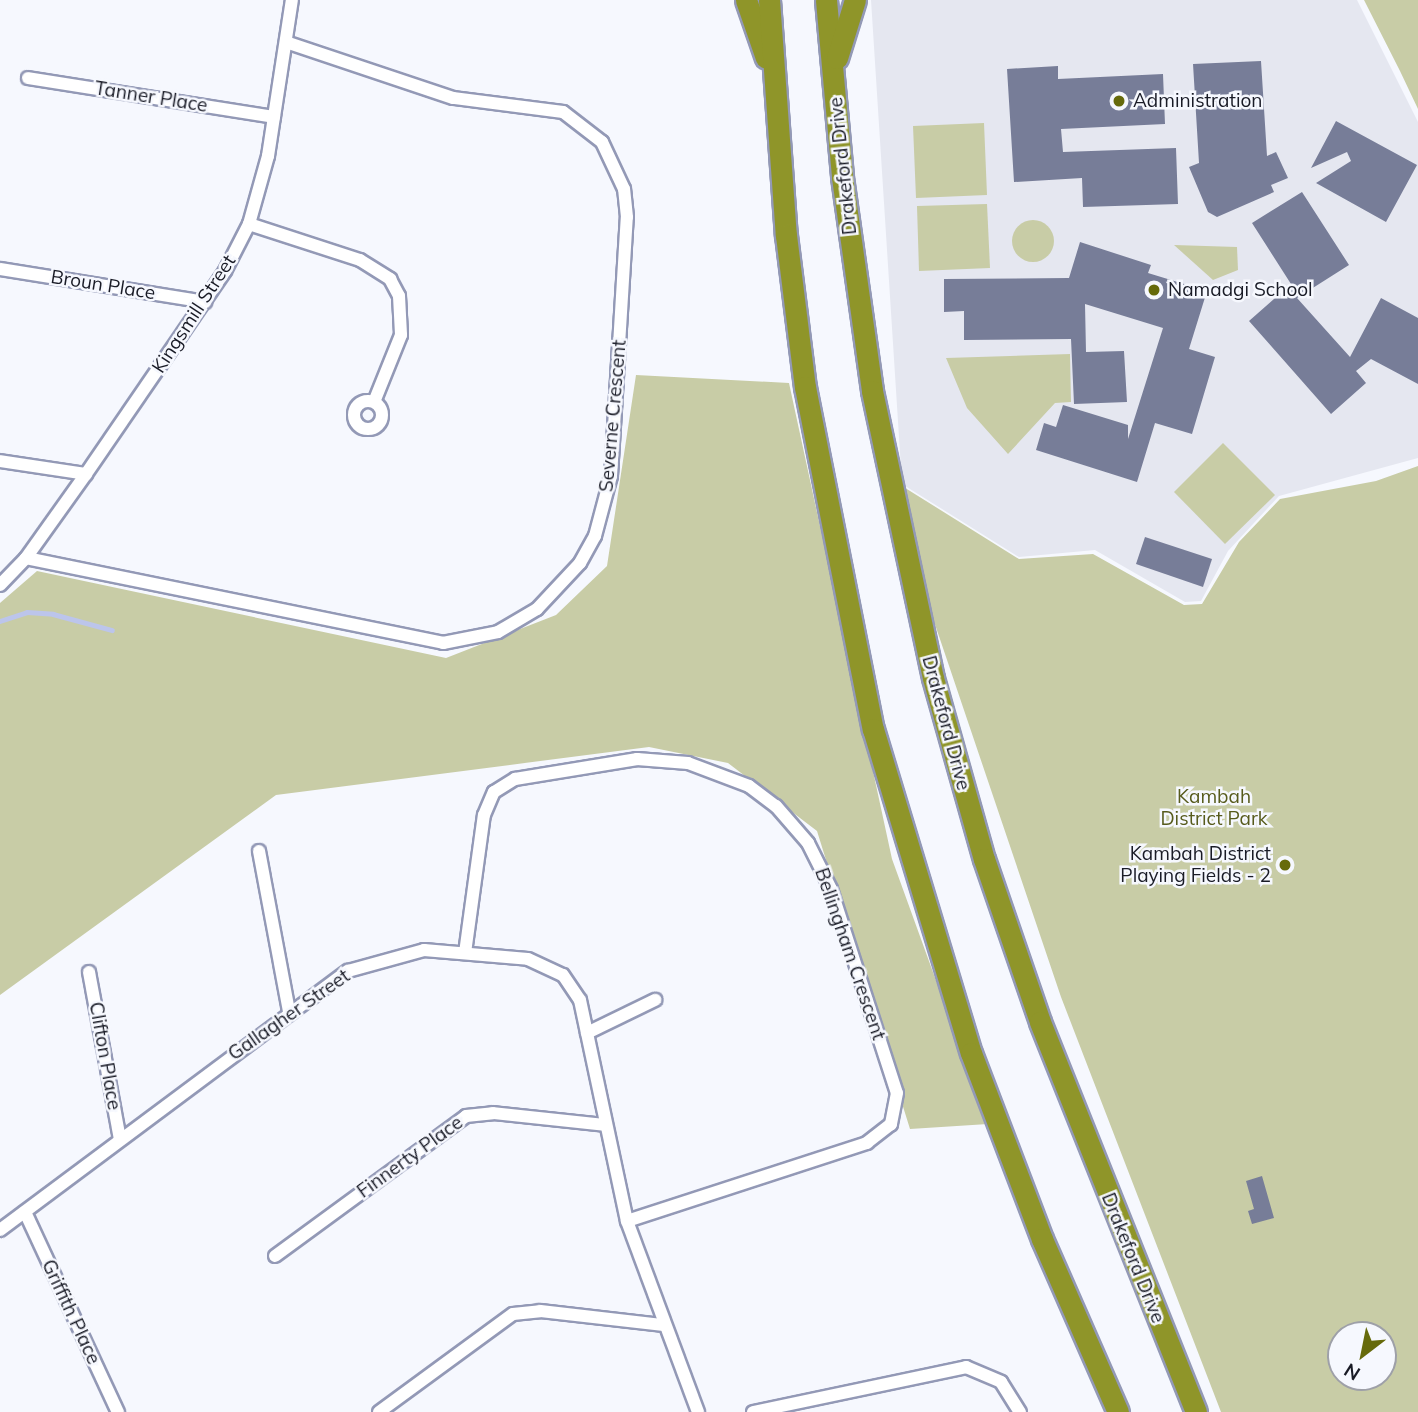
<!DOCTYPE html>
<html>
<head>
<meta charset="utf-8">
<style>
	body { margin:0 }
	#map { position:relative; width:1418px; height:1412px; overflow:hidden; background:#f6f8fe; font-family:Mulish,sans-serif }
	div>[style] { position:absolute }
	.built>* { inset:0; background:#e5e7f0 }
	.green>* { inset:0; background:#c8cca6 }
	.round { border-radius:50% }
	.stream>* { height:4.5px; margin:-2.25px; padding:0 2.25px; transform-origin:2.25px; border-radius:2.25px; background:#bcc5eb }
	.building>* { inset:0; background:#777d98 }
	.roads { filter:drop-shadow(2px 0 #9399b6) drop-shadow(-2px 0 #9399b6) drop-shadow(0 2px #9399b6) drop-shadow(0 -2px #9399b6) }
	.street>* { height:12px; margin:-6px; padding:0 6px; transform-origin:6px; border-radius:6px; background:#fff }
	.street>.ring { margin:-6px; padding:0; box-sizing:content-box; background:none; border:12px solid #fff; border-radius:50% }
	.highway>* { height:21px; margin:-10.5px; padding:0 10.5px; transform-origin:10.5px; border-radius:10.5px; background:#8f9529 }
	.dots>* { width:19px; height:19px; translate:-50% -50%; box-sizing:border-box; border:4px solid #f6f8fe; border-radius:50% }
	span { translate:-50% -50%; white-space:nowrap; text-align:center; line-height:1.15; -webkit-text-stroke:5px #f6f8fe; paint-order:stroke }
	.street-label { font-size:19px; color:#191b26 }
	.poi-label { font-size:19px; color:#191b26 }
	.left { translate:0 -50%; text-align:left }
	.right { translate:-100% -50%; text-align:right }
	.park-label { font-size:19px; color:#575b1c }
	.north { position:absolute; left:1327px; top:1321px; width:70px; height:70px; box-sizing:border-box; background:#f6f8fe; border:2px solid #9ea0a8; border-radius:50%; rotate:212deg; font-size:19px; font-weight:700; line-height:28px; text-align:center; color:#191b26 }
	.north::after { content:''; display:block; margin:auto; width:24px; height:32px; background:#666a0b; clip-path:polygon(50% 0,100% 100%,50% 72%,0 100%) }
</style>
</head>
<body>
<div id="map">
	<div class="built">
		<i style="clip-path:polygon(871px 0,1357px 0,1418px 122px,1418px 458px,1279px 496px,1228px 551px,1201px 601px,1185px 602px,1095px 550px,1019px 557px,902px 484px)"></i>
	</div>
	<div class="green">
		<i style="clip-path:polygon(1364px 0,1418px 0,1418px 109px,1400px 71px)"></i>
		<i style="clip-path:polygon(984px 123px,987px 195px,916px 198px,913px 126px)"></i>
		<i style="clip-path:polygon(987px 204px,990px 268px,919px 271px,917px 206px)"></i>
		<i class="round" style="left:1012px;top:220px;width:42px;height:42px"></i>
		<i style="clip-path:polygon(1174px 245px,1237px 247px,1238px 270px,1213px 280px)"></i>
		<i style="clip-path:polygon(1070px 354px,1071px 402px,1055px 403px,1008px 454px,967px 408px,946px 358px)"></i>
		<i style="clip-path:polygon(636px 375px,789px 383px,892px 859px,988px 1124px,910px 1129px,817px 831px,728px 763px,649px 747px,276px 795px,0 995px,0 603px,37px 571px,446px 658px,556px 615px,607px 566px)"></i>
		<i style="clip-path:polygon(1223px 443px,1275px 495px,1225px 544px,1174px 492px)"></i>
		<i style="clip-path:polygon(evenodd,1418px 466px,1418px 1412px,1221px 1412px,1061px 997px,921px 583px,902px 486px,1019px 559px,1093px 554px,1184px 605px,1202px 604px,1239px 542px,1280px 499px,1376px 481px,1418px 466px,1341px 1335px,1383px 1335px,1383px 1377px,1341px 1377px,1341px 1335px)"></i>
	</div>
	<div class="stream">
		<i style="left:0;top:621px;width:28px;rotate:-18deg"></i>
		<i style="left:27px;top:612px;width:26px;rotate:4deg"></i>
		<i style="left:53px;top:614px;width:61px;rotate:15.2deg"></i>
	</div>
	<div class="building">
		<i style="clip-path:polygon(1261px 61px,1267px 156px,1276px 152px,1288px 178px,1271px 185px,1274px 192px,1217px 217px,1208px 212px,1189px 167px,1199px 163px,1193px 64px)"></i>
		<i style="clip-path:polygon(1058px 66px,1058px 79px,1163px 74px,1165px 124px,1061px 129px,1063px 152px,1176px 148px,1178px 204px,1083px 207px,1082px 178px,1014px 182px,1007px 69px)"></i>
		<i style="clip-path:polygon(1336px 121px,1417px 165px,1386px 222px,1316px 183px,1351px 161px,1347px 152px,1311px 168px)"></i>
		<i style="clip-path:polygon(1302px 192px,1349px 265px,1297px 298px,1350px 357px,1381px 298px,1418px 318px,1418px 384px,1371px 359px,1356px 371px,1366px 383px,1331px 414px,1249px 321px,1291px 284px,1252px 223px)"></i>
		<i style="clip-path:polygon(1080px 242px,1151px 265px,1148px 273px,1207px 291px,1189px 349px,1215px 357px,1192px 434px,1155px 423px,1137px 482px,1036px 450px,1044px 423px,1056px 427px,1063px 405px,1128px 425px,1128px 439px,1163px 328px,1085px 304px,1086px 352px,1124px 351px,1127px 402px,1074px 404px,1071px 339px,964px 340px,964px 311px,944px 312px,944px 279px,1069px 278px)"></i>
		<i style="clip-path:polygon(1145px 537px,1212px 559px,1203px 587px,1136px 564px)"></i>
		<i style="clip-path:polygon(1262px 1176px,1274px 1218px,1252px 1224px,1248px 1211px,1254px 1209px,1246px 1181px)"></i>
	</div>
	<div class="roads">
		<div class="street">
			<i style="left:28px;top:78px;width:249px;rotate:9deg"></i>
			<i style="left:249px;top:224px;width:117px;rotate:18deg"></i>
			<i style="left:360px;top:260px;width:36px;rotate:32deg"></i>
			<i style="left:390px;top:279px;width:19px;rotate:62deg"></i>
			<i style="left:399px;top:296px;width:39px;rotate:87deg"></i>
			<i style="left:401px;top:335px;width:72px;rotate:111.9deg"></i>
			<i style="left:0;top:269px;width:208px;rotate:9.1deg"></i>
			<i class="ring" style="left:354px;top:401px;width:16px;height:16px"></i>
			<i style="left:0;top:461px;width:87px;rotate:8.6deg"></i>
			<i style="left:26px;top:558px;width:426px;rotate:11.5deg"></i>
			<i style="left:443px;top:643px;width:56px;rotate:-11.3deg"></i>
			<i style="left:498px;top:632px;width:45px;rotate:-30.5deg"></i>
			<i style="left:537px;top:609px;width:63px;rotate:-46.9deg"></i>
			<i style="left:580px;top:563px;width:31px;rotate:-61deg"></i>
			<i style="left:595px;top:536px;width:62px;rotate:-75.1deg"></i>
			<i style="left:611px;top:476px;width:259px;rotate:-86.5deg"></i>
			<i style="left:627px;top:217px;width:28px;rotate:-96deg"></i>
			<i style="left:624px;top:189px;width:52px;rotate:-115.1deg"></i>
			<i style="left:602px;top:142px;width:49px;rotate:-142.4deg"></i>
			<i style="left:563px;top:112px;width:111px;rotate:-172.7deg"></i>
			<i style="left:453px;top:98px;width:176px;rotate:-161.5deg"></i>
			<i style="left:0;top:585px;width:37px;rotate:-46deg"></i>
			<i style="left:26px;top:558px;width:103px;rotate:-54.5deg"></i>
			<i style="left:86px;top:474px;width:246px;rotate:-55.6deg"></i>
			<i style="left:225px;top:271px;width:53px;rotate:-62.9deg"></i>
			<i style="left:249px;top:224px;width:71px;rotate:-74.4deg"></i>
			<i style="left:268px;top:156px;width:158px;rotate:-81.3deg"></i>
			<i style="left:259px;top:851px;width:164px;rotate:79.4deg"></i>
			<i style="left:465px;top:953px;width:139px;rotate:-82.2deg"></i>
			<i style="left:484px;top:815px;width:25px;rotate:-67deg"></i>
			<i style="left:494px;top:792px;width:25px;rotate:-32deg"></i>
			<i style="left:515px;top:779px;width:124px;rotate:-9.3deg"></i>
			<i style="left:637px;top:759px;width:51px;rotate:4.5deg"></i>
			<i style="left:688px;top:763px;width:65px;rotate:20.7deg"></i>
			<i style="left:749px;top:786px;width:34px;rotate:37deg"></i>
			<i style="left:776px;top:806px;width:49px;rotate:49.1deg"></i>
			<i style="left:808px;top:843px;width:51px;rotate:63.4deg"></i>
			<i style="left:831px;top:889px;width:214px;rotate:72.1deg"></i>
			<i style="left:897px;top:1093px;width:32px;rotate:101deg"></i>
			<i style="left:891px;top:1124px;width:31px;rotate:142deg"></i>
			<i style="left:867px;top:1143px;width:252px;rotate:162deg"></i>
			<i style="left:89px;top:972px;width:170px;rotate:79.5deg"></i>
			<i style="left:587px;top:1033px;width:76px;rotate:-25.9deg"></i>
			<i style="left:25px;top:1212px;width:221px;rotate:65.1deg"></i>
			<i style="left:0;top:1230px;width:434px;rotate:-36.7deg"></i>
			<i style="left:348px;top:971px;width:79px;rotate:-15.4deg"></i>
			<i style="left:424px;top:950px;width:104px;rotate:4.9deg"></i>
			<i style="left:528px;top:959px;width:38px;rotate:25deg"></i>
			<i style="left:563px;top:975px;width:30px;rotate:56deg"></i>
			<i style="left:580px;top:1000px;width:226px;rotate:78deg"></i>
			<i style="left:627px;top:1221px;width:204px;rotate:69.6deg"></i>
			<i style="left:275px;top:1256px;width:237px;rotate:-36.2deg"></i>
			<i style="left:466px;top:1116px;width:27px;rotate:-6deg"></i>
			<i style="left:493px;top:1113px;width:113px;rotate:6.1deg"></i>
			<i style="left:379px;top:1412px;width:166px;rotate:-36.2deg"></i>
			<i style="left:513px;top:1314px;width:27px;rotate:-6deg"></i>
			<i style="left:540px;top:1311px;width:123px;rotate:6.5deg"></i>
			<i style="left:753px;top:1412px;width:218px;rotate:-11.9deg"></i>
			<i style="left:966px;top:1367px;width:38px;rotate:23deg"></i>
			<i style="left:1001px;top:1382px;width:36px;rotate:58deg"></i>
		</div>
		<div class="highway">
			<i style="left:746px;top:0;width:61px;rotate:71deg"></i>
			<i style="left:769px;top:0;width:236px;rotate:85.9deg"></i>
			<i style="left:786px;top:235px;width:153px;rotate:82.9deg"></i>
			<i style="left:805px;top:387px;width:349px;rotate:78.8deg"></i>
			<i style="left:873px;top:729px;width:338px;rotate:73.2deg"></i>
			<i style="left:971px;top:1053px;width:199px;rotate:69.1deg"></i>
			<i style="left:1042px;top:1239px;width:189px;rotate:66.3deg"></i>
			<i style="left:826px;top:0;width:178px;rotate:84.8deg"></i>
			<i style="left:842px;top:177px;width:216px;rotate:82deg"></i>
			<i style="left:872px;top:391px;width:293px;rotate:78deg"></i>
			<i style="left:933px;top:678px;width:188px;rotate:74.3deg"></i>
			<i style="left:984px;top:859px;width:172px;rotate:71deg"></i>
			<i style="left:1040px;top:1022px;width:420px;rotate:68.2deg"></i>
			<i style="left:837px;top:58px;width:61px;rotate:-72.8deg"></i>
		</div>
	</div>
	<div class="dots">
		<i style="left:1119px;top:101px;background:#666a0b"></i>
		<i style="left:1154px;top:290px;background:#666a0b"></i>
		<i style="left:1285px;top:865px;background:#666a0b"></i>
	</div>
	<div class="street-label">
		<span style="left:151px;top:97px;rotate:9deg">Tanner Place</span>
		<span style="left:843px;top:166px;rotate:-96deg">Drakeford Drive</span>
		<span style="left:103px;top:285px;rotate:9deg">Broun Place</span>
		<span style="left:194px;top:314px;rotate:-57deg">Kingsmill Street</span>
		<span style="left:613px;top:416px;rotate:-85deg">Severne Crescent</span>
		<span style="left:946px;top:723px;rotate:75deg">Drakeford Drive</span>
		<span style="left:850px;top:954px;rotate:71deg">Bellingham Crescent</span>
		<span style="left:289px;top:1015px;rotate:-35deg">Gallagher Street</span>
		<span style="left:105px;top:1056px;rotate:80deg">Clifton Place</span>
		<span style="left:410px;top:1157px;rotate:-36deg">Finnerty Place</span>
		<span style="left:1133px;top:1258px;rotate:68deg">Drakeford Drive</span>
		<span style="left:71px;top:1312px;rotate:65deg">Griffith Place</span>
	</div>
	<div class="poi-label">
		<span class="left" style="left:1133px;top:101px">Administration</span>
		<span class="left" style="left:1168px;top:290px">Namadgi School</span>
		<span class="right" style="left:1271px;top:865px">Kambah District<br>Playing Fields - 2</span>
	</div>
	<div class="park-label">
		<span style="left:1214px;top:808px">Kambah<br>District Park</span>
	</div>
	<div class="north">N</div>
</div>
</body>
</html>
